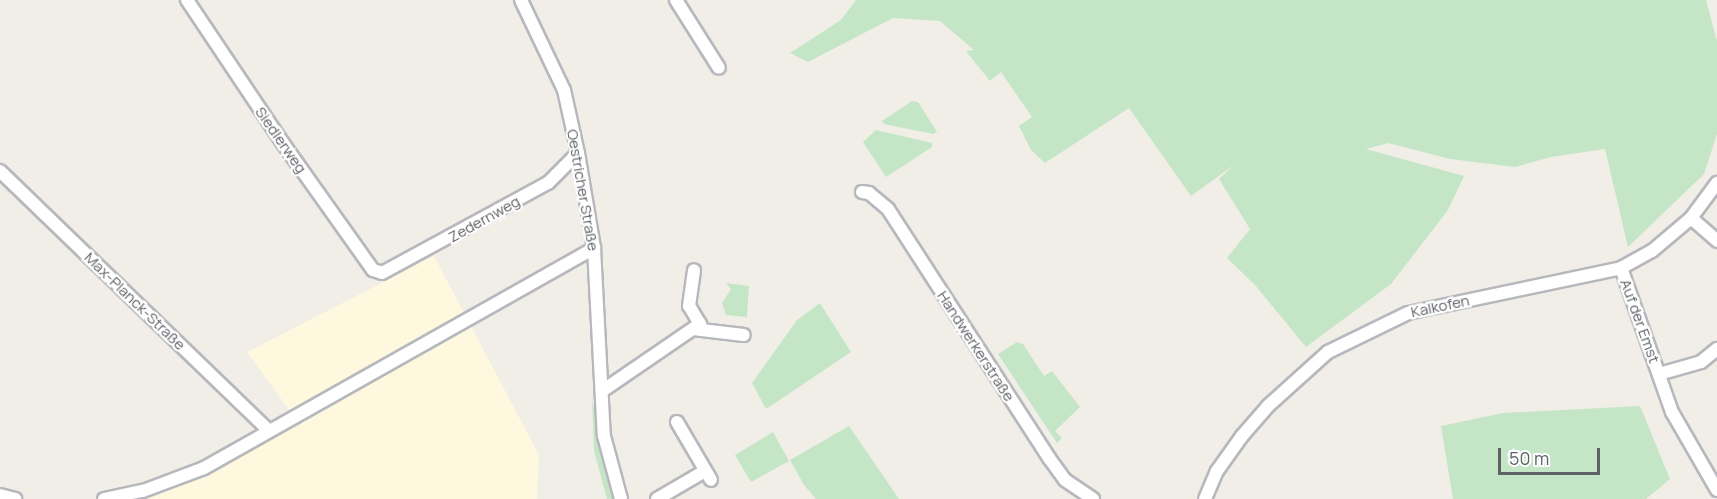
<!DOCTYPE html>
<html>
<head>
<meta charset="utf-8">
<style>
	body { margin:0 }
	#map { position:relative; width:1717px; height:499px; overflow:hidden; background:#f0eee7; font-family:Manrope,sans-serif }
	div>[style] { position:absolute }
	.commercial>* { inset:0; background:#fdf8de }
	.green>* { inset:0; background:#c4e6c6 }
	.roads { filter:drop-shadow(2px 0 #b7b8bd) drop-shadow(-2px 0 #b7b8bd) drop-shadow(0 2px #b7b8bd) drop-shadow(0 -2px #b7b8bd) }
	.street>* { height:12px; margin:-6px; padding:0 6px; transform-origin:6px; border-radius:6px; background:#fff }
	span { translate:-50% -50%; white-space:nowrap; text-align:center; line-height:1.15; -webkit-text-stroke:4.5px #fff; paint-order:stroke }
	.street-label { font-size:15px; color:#5e6166 }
	.scale { position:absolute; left:1498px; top:448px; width:102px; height:27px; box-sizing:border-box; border:3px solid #5e6166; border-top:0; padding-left:8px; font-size:18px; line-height:21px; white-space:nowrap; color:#5e6166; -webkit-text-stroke:4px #fff; paint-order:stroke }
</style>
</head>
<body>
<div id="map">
	<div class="commercial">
		<i style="clip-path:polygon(434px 256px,539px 455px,537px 499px,114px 499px,143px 493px,295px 418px,247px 352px)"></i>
	</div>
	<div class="green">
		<i style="clip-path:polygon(856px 0,1706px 0,1717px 41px,1717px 134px,1704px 174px,1628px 247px,1605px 149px,1551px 157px,1515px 167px,1450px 159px,1388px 143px,1366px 149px,1464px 176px,1448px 210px,1391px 284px,1306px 347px,1255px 285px,1227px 258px,1250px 229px,1219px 179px,1234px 165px,1191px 196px,1129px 108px,1045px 163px,1031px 150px,1019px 126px,1032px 117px,1001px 72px,990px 81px,966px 51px,974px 50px,940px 21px,893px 18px,808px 62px,790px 53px,841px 20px)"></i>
		<i style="clip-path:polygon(912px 101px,918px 102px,937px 132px,933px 134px,884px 124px,882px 121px)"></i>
		<i style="clip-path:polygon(876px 130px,932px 143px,932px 147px,886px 177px,863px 142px)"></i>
		<i style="clip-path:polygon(726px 283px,749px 286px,747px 317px,726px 315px,722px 303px,731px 289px)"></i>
		<i style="clip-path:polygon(820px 303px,851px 352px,766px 409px,752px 383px,797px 320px)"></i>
		<i style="clip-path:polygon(1017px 342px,1023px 344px,1044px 376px,1052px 371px,1080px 407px,1055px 431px,1062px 438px,1057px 443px,998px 354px)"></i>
		<i style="clip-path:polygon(592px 398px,603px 461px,614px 499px,607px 499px,594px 451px)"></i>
		<i style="clip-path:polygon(1640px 406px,1670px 479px,1646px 499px,1453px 499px,1441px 426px,1503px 413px)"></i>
		<i style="clip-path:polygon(849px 426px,899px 499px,816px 499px,804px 485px,790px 460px)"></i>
		<i style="clip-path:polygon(773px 432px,789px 461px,751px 482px,735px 455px)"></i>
	</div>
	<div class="roads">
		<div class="street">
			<i style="left:187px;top:0;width:171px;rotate:56.2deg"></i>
			<i style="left:282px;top:142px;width:157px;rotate:54.6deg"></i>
			<i style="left:373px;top:270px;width:9px;rotate:18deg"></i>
			<i style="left:382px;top:273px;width:189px;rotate:-28.5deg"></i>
			<i style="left:548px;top:183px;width:42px;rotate:-45deg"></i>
			<i style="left:521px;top:0;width:100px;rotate:64.5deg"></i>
			<i style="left:564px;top:90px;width:65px;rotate:77.5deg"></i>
			<i style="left:578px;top:153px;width:96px;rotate:80.4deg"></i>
			<i style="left:594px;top:248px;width:188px;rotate:87deg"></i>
			<i style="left:604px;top:436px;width:65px;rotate:74.9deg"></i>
			<i style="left:676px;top:0;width:80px;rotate:57.7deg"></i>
			<i style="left:0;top:171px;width:374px;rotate:44deg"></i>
			<i style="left:862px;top:192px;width:7px;rotate:8deg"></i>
			<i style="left:869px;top:193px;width:25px;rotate:40deg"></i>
			<i style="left:888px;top:209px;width:297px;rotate:57.1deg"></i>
			<i style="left:1049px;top:458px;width:27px;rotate:54deg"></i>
			<i style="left:1065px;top:480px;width:34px;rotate:34deg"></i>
			<i style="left:1691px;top:218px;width:35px;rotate:41deg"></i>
			<i style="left:1621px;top:268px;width:153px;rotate:70.5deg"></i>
			<i style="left:1672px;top:412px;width:90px;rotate:60deg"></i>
			<i style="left:693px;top:329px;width:51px;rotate:6.7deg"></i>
			<i style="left:1659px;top:374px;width:44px;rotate:-15.9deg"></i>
			<i style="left:1701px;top:362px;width:21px;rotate:-39deg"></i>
			<i style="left:602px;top:391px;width:119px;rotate:-34.4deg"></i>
			<i style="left:700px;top:324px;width:21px;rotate:-121deg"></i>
			<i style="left:689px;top:306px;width:36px;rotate:-82deg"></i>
			<i style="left:677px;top:422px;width:67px;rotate:59.6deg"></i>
			<i style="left:0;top:495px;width:16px;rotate:15deg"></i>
			<i style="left:104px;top:499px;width:40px;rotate:-12deg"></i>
			<i style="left:143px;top:491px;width:65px;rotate:-20.7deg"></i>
			<i style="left:204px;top:468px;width:448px;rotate:-29.4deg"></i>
			<i style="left:657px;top:499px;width:56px;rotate:-30.3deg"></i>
			<i style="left:1205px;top:499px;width:30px;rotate:-67deg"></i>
			<i style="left:1217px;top:471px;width:43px;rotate:-54.5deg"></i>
			<i style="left:1242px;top:436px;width:40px;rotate:-49deg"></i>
			<i style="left:1268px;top:406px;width:81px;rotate:-42deg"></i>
			<i style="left:1328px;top:352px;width:89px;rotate:-26deg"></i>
			<i style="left:1408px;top:313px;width:218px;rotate:-11.9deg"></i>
			<i style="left:1621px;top:268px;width:35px;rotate:-29deg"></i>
			<i style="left:1652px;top:251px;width:51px;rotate:-40.2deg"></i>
			<i style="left:1691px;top:218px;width:44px;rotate:-53.4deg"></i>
		</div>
	</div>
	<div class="street-label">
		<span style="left:281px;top:140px;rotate:55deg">Siedlerweg</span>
		<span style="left:583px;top:190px;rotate:80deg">Oestricher Straße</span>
		<span style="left:484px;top:219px;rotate:-29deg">Zedernweg</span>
		<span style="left:135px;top:301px;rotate:44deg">Max-Planck-Straße</span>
		<span style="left:1440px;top:306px;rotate:-12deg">Kalkofen</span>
		<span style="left:1640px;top:321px;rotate:70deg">Auf der Emst</span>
		<span style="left:976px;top:346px;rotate:57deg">Handwerkerstraße</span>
	</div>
	<div class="scale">50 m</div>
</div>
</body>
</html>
